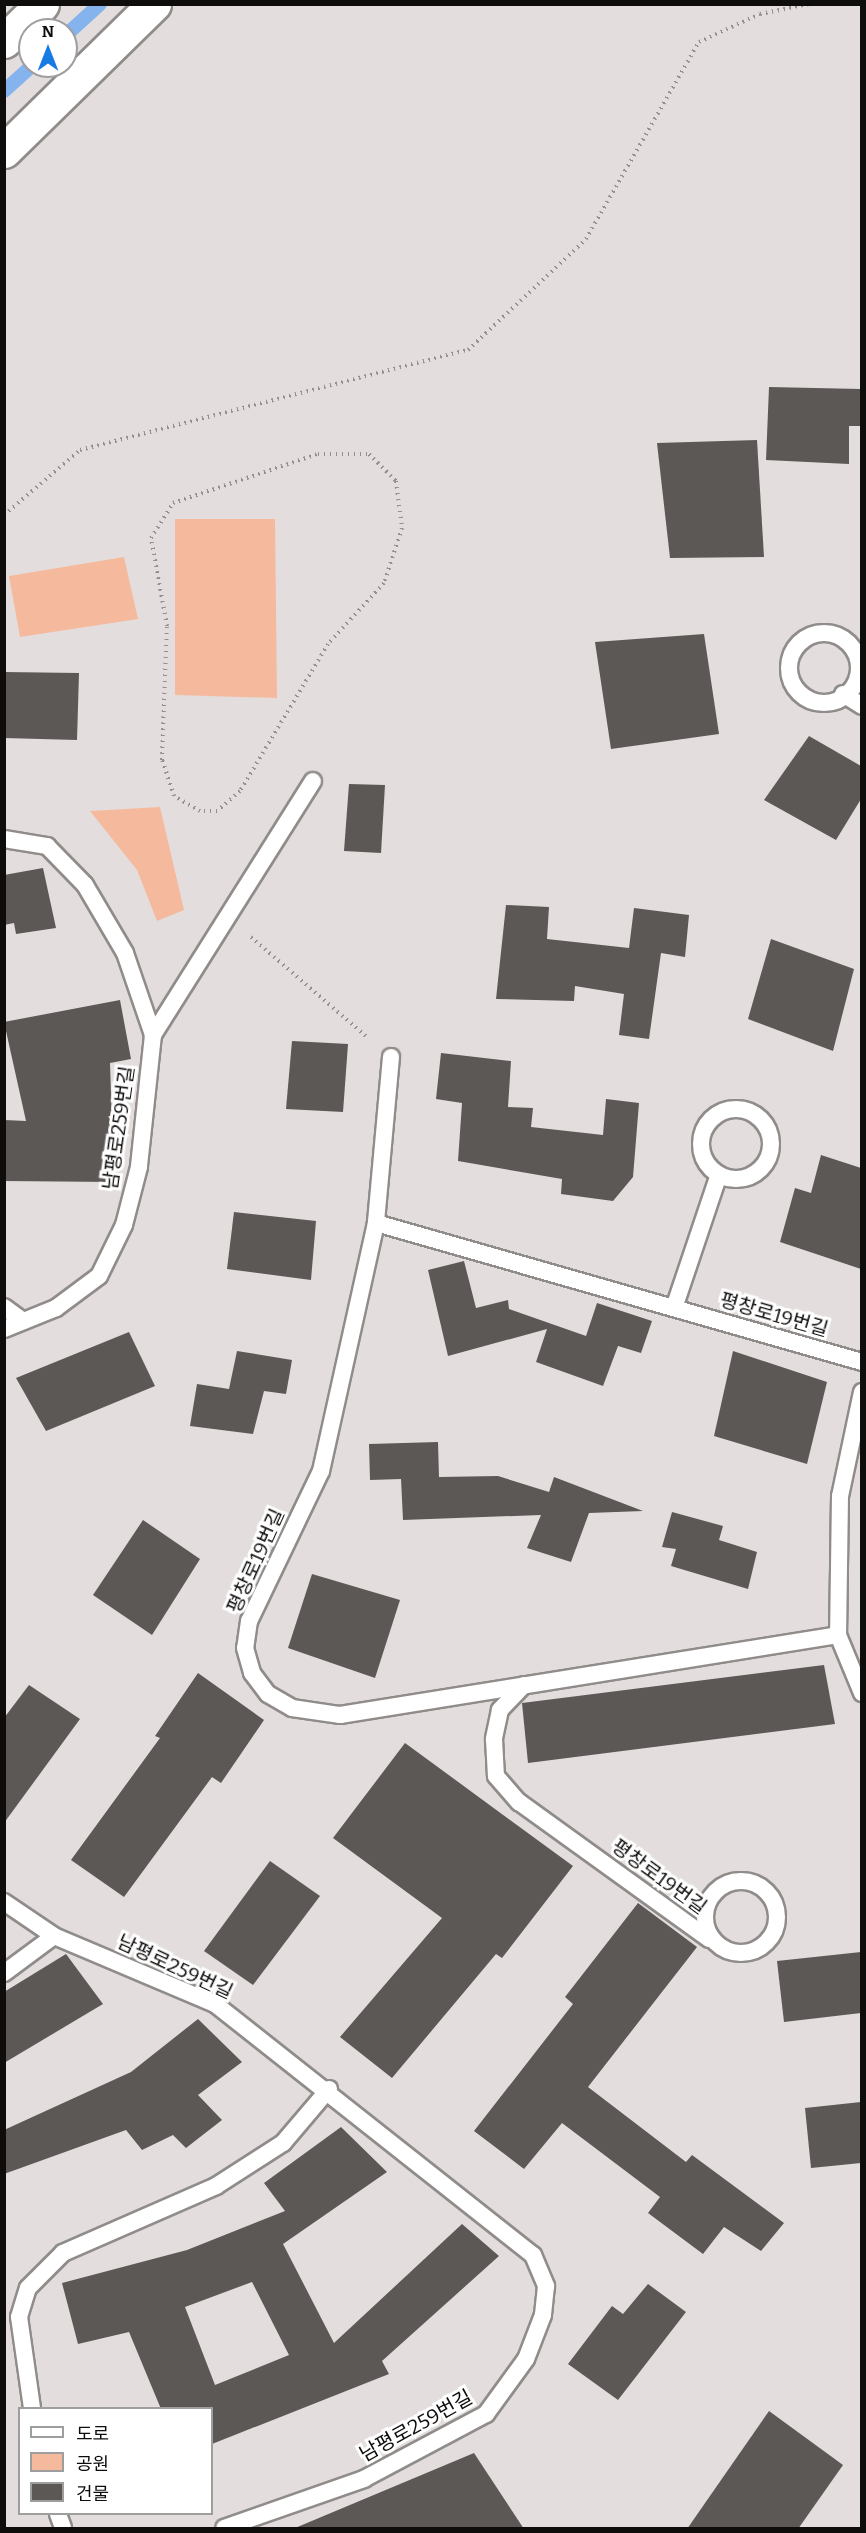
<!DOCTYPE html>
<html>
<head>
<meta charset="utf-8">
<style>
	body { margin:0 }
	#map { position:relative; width:866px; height:2533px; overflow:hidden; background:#e3dedd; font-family:Bitter,"Noto Sans KR",serif }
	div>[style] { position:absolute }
	.green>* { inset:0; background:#f5ba9e }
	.stream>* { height:14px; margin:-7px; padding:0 7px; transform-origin:7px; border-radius:7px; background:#84b3ee }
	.building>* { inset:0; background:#5c5856 }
	.path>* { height:4px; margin-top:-2px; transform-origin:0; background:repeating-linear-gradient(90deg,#94908f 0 1.5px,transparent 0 6px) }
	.roads { filter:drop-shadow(2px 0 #908c8a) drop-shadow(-2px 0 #908c8a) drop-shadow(0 2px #908c8a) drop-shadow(0 -2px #908c8a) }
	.lane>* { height:16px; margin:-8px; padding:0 8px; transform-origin:8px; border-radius:8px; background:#fff }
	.lane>.ring { margin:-8px; padding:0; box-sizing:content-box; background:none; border:16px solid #fff; border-radius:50% }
	.street>* { height:33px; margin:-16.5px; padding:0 16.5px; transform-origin:16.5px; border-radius:16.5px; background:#fff }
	span { translate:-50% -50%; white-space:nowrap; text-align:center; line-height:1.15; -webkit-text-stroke:6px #fff; paint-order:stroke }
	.street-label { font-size:20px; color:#0e0d0c }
	.frame { position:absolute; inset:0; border:6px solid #0e0d0c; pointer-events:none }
	.legend { position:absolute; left:18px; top:2407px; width:195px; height:108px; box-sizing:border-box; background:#fff; border:2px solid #9f9e9e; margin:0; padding:8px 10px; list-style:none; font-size:18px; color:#0e0d0c }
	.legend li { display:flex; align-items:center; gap:12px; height:30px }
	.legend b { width:30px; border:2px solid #9f9e9e }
	.north { position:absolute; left:18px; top:18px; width:60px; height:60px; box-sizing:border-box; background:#fff; border:2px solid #9f9e9e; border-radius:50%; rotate:0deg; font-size:16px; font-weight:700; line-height:24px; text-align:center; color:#0e0d0c }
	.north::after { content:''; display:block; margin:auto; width:21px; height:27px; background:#167ce4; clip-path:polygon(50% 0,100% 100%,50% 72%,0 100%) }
</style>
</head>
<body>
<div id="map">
	<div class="green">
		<i style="clip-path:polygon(175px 519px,275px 519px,277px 698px,175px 695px)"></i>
		<i style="clip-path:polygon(124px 557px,138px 619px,20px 637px,9px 576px)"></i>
		<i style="clip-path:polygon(160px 807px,184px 910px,157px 921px,137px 870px,90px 811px)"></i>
	</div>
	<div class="stream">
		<i style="left:66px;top:35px;width:46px;rotate:-42.4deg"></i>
		<i style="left:4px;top:91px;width:38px;rotate:-42deg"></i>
	</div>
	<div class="building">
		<i style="clip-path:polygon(769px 387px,861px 389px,861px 426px,849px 426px,849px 464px,766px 460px)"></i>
		<i style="clip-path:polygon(757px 440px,764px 557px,670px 558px,657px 443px)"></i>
		<i style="clip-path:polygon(704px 634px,719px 734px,611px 749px,595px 642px)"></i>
		<i style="clip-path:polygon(4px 672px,79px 673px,77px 740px,4px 738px)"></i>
		<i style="clip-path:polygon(809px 736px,861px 766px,861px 799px,836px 840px,764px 800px)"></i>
		<i style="clip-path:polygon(349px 784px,385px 785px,381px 853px,344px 851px)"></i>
		<i style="clip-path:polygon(43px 868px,56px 928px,16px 934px,14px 923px,4px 925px,4px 875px)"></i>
		<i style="clip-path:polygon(506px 905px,549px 907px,547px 939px,629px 948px,634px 908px,689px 915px,685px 957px,661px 953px,649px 1039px,619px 1035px,624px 994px,575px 986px,574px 1001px,496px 999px)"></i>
		<i style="clip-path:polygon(771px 939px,854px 969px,833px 1051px,748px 1019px)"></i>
		<i style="clip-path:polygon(120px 1000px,131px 1059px,110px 1063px,114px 1182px,4px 1181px,4px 1120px,26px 1121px,4px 1022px)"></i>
		<i style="clip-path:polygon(292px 1041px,348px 1044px,343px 1112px,286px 1109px)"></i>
		<i style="clip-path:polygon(441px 1053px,511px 1061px,508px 1107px,533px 1108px,531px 1127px,603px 1135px,606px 1099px,639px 1103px,633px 1177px,613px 1201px,561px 1194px,562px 1179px,458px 1161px,462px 1103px,436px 1099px)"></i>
		<i style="clip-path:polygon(821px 1155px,861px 1168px,861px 1269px,780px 1242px,795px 1188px,811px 1193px)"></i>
		<i style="clip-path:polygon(234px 1212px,316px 1221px,311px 1280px,227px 1269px)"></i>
		<i style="clip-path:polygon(464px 1261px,476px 1308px,508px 1300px,509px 1309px,586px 1336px,597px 1303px,652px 1321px,641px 1353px,618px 1346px,603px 1386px,536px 1362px,547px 1329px,448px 1356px,428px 1270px)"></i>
		<i style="clip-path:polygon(129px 1332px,155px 1386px,46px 1431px,16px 1378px)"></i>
		<i style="clip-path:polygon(237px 1351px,292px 1360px,286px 1394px,264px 1391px,253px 1434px,190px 1426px,197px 1384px,229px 1389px)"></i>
		<i style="clip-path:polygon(733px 1351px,827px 1382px,807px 1464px,714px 1436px)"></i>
		<i style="clip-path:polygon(438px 1442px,439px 1477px,498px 1476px,549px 1492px,554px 1477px,643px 1511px,589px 1513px,571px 1562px,527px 1548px,541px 1515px,403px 1520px,401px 1479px,370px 1480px,369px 1444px)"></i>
		<i style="clip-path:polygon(672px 1512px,723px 1526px,719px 1540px,757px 1552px,748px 1589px,671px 1566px,676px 1549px,662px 1547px)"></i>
		<i style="clip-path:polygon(143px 1520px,200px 1559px,152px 1635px,93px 1595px)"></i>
		<i style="clip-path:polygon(312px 1574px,400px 1600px,375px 1678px,288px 1648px)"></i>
		<i style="clip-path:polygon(824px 1665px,835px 1724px,528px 1763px,522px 1703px)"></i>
		<i style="clip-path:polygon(198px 1673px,264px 1720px,221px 1783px,212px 1777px,124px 1897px,71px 1860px,160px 1738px,155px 1736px)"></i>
		<i style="clip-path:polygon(29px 1685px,80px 1719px,4px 1823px,4px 1718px)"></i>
		<i style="clip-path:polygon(405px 1743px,573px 1866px,502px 1958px,496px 1954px,392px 2078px,340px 2037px,442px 1918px,333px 1838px)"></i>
		<i style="clip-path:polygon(270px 1861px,320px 1896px,253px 1985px,204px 1951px)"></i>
		<i style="clip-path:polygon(638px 1903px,697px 1947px,588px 2087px,686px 2162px,692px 2155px,784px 2223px,761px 2251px,724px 2227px,703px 2254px,648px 2213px,660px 2197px,562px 2123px,524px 2169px,474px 2131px,573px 2004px,565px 1997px)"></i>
		<i style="clip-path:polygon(861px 1952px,861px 2013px,784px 2022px,777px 1961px)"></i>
		<i style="clip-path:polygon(66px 1954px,103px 2004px,4px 2063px,4px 1992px)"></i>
		<i style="clip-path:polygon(198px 2019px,242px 2062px,198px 2095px,222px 2120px,186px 2148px,173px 2135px,142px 2150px,126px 2130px,4px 2174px,4px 2130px,131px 2072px)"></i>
		<i style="clip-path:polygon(861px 2102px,861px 2163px,811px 2168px,805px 2108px)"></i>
		<i style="clip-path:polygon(evenodd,341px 2127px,387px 2172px,283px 2244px,334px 2343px,462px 2224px,499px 2256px,382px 2361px,389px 2374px,212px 2444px,212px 2409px,161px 2409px,129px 2332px,78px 2344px,62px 2283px,187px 2250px,285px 2211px,264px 2183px,341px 2127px,252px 2282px,289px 2355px,215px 2385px,185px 2307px,252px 2282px)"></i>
		<i style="clip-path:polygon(648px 2284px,686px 2312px,618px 2400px,568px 2364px,612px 2306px,623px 2314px)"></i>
		<i style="clip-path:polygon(769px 2411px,843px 2465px,798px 2529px,687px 2529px)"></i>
		<i style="clip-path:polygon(474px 2453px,524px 2529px,295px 2529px,295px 2528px)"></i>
	</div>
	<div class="path">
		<i style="left:318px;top:454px;width:51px"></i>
		<i style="left:369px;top:454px;width:38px;rotate:45deg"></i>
		<i style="left:396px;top:481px;width:47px;rotate:82.7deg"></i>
		<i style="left:402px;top:528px;width:58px;rotate:108.1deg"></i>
		<i style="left:384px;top:583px;width:83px;rotate:132.6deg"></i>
		<i style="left:328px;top:644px;width:171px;rotate:120.9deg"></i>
		<i style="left:240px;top:791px;width:30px;rotate:139deg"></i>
		<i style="left:217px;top:811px;width:17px;rotate:180deg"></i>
		<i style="left:200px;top:811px;width:30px;rotate:-150deg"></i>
		<i style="left:174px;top:796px;width:38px;rotate:-108deg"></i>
		<i style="left:162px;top:760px;width:134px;rotate:-87.9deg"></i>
		<i style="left:167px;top:626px;width:89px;rotate:-100.3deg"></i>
		<i style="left:151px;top:538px;width:41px;rotate:-57.8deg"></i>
		<i style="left:173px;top:503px;width:153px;rotate:-18.7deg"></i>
		<i style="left:4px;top:515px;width:100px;rotate:-40.5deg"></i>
		<i style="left:80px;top:450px;width:401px;rotate:-14.5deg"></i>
		<i style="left:468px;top:350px;width:162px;rotate:-43.2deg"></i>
		<i style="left:586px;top:239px;width:227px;rotate:-60.2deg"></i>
		<i style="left:699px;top:42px;width:67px;rotate:-24.7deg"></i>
		<i style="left:760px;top:14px;width:50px;rotate:-11.5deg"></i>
		<i style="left:251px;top:937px;width:155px;rotate:40.8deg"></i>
	</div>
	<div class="roads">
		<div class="lane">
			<i class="ring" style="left:789px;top:633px;width:54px;height:54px"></i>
			<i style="left:843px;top:694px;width:22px;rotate:32deg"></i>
			<i style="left:4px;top:839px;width:44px;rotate:9.2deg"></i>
			<i style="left:47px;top:846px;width:54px;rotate:45.7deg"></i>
			<i style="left:85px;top:885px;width:79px;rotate:59.5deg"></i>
			<i style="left:125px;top:953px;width:87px;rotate:71.1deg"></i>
			<i style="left:153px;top:1035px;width:133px;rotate:96.1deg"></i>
			<i style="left:139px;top:1167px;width:60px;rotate:104.5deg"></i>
			<i style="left:124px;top:1225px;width:57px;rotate:116.1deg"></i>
			<i style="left:99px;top:1276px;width:54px;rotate:143.3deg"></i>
			<i style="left:56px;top:1308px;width:56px;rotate:158deg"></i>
			<i style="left:153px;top:1035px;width:300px;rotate:-57.8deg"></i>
			<i style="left:391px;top:1057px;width:167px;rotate:95.2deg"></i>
			<i style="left:376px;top:1223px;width:254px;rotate:102.5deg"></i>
			<i style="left:321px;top:1471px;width:166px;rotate:115.6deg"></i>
			<i style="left:249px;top:1621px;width:27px;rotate:98deg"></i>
			<i style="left:245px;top:1648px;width:26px;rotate:74deg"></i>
			<i style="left:252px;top:1673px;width:26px;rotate:53deg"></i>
			<i style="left:268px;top:1694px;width:28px;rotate:30deg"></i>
			<i style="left:292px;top:1708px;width:49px;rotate:8.3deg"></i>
			<i style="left:340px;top:1715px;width:504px;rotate:-9.13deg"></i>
			<i class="ring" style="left:701px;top:1109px;width:54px;height:54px"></i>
			<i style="left:376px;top:1223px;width:505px;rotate:15.96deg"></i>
			<i style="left:4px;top:1307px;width:24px;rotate:36deg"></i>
			<i style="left:674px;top:1308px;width:138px;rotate:-71.4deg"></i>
			<i style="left:862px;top:1392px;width:106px;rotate:101.9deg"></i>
			<i style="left:840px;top:1496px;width:139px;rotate:90.8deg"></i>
			<i style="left:838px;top:1635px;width:63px;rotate:67.5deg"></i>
			<i style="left:524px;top:1685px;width:35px;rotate:134deg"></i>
			<i style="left:500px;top:1710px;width:30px;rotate:102deg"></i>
			<i style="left:494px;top:1739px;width:37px;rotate:87deg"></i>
			<i style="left:496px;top:1776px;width:35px;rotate:49deg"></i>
			<i style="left:519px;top:1802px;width:234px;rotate:35.8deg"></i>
			<i class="ring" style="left:705px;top:1881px;width:56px;height:56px"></i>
			<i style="left:4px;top:1902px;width:60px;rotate:34.2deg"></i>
			<i style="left:54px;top:1936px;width:175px;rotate:22.9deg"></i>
			<i style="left:215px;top:2004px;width:405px;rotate:38.3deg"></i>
			<i style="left:533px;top:2255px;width:34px;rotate:67deg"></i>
			<i style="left:546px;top:2286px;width:29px;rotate:96deg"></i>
			<i style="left:543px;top:2315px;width:47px;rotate:111.1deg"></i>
			<i style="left:526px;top:2359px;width:68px;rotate:126deg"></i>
			<i style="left:486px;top:2414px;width:138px;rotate:152deg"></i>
			<i style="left:364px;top:2479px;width:148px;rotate:160.7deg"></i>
			<i style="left:4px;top:1973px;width:62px;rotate:-36.5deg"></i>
			<i style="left:32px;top:2408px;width:92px;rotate:-98.1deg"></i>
			<i style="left:19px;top:2317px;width:30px;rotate:-73deg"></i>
			<i style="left:28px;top:2288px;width:49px;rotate:-45deg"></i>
			<i style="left:63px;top:2253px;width:167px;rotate:-23.6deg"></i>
			<i style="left:216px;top:2186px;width:80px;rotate:-32.7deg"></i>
			<i style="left:283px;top:2143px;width:71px;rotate:-49.6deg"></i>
			<i style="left:58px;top:2514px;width:15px;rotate:70deg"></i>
		</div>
		<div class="street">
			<i style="left:4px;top:41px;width:53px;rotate:-44.2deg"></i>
			<i style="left:4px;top:151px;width:210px;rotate:-44.4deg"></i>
		</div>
	</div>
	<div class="street-label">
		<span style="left:119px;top:1128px;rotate:-82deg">남평로259번길</span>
		<span style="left:774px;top:1315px;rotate:16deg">평창로19번길</span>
		<span style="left:256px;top:1561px;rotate:-66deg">평창로19번길</span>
		<span style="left:659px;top:1877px;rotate:36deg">평창로19번길</span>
		<span style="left:175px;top:1967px;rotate:25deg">남평로259번길</span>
		<span style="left:416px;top:2426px;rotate:-29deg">남평로259번길</span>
	</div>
	<div class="frame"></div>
	<ul class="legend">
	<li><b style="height:8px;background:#fff"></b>도로</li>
	<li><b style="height:16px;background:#f5ba9e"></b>공원</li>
	<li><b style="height:16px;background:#5c5856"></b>건물</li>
	</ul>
	<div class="north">N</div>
</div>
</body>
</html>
